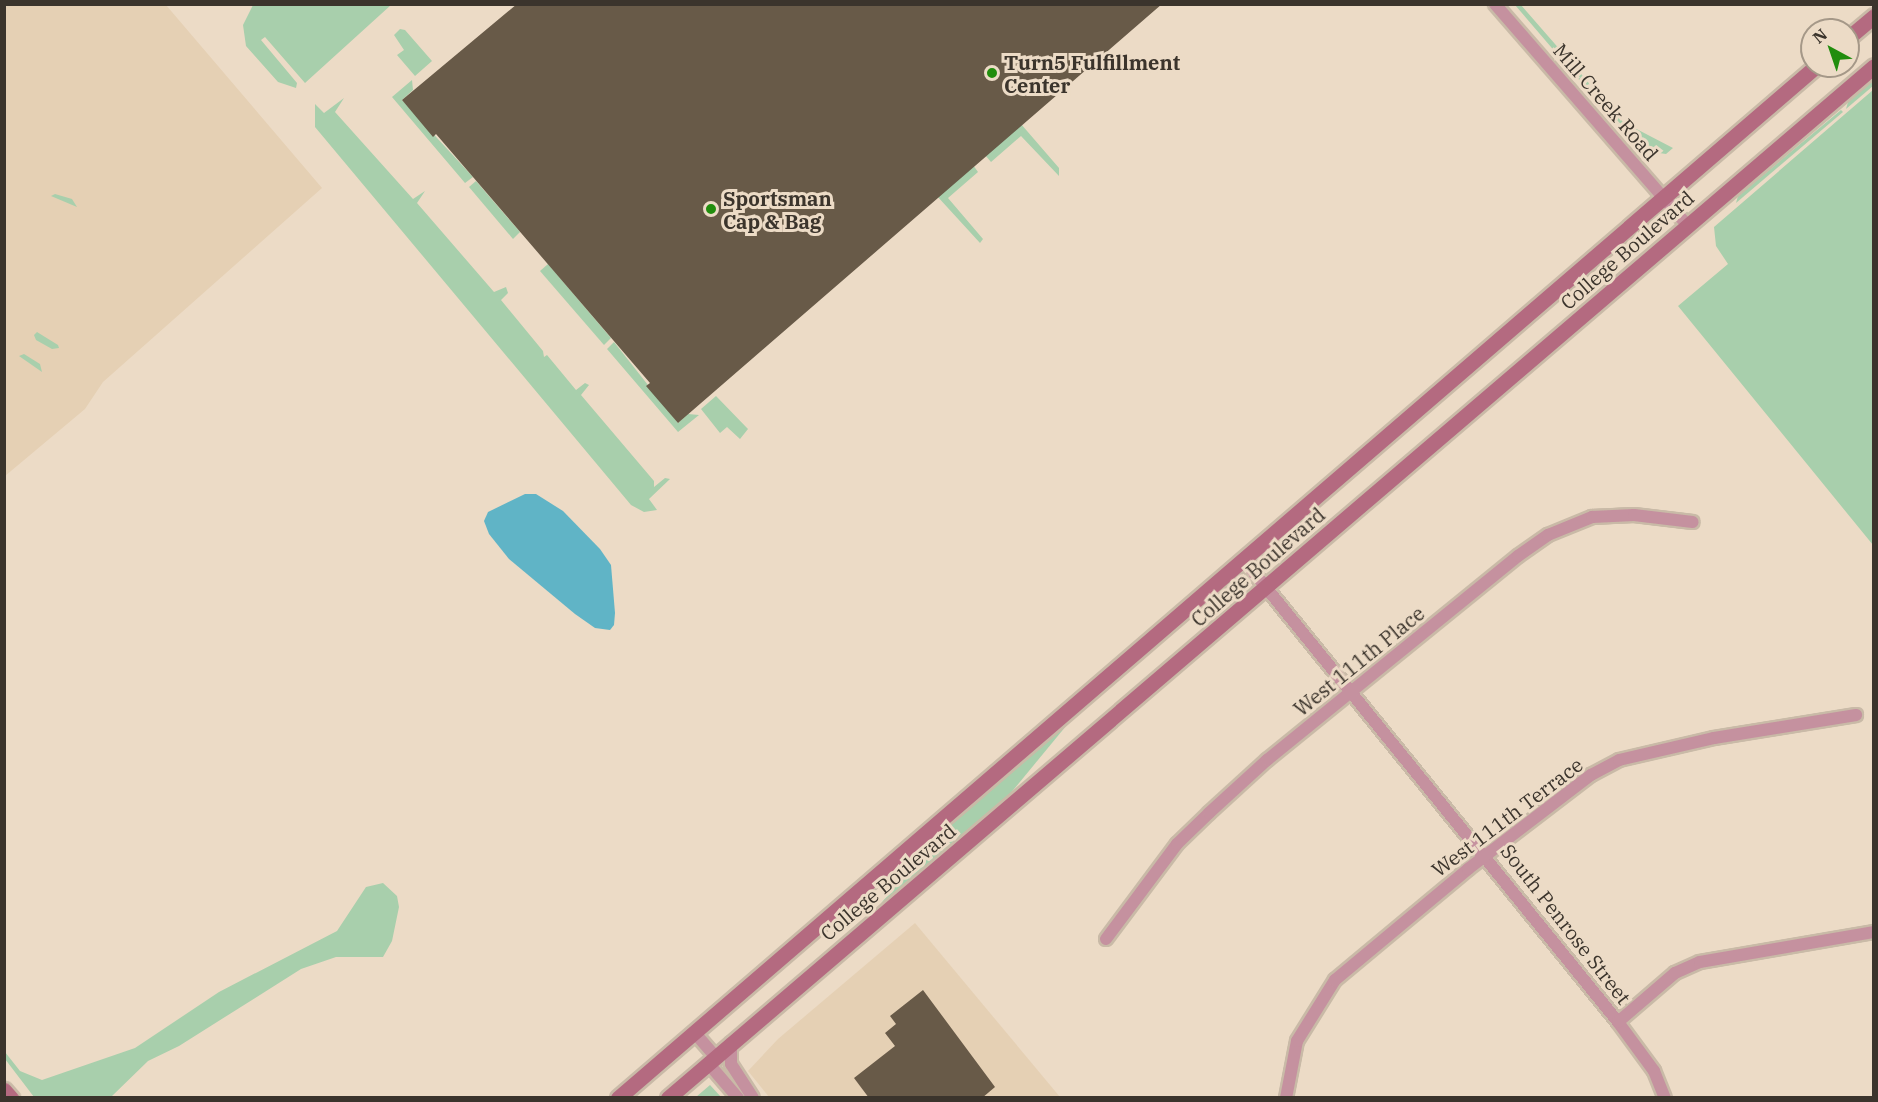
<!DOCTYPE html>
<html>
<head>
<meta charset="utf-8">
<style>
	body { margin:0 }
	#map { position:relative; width:1878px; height:1102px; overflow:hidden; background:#ecdbc6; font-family:"IBM Plex Serif",serif }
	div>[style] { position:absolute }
	.built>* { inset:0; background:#e5d0b4 }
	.green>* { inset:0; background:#a8cfac }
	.water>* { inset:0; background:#60b4c6 }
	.building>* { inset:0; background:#685a48 }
	.roads { filter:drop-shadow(2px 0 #c9baa7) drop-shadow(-2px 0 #c9baa7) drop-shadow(0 2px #c9baa7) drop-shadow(0 -2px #c9baa7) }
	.minor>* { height:12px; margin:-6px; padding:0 6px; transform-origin:6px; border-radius:6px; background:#c5919f }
	.secondary>* { height:15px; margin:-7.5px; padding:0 7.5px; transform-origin:7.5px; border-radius:7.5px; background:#b46a80 }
	.dots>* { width:16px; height:16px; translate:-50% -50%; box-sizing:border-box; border:3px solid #ecdbc6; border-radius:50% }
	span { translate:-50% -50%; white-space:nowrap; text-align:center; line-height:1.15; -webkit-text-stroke:6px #ecdbc6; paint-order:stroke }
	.poi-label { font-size:20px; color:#3b342c; font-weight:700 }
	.left { translate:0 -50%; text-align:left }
	.street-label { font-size:20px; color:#3b342c }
	.frame { position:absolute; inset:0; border:6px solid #3b342c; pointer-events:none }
	.north { position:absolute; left:1800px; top:18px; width:60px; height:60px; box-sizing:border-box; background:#ecdbc6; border:2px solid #a59888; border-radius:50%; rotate:320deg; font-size:16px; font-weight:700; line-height:24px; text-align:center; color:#3b342c }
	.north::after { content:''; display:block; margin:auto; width:21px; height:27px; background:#218d0d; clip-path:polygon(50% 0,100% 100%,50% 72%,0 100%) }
</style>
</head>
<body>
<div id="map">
	<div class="built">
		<i style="clip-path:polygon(5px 5px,166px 5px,322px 188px,103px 382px,85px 409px,5px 476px)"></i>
		<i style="clip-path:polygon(915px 923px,1060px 1097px,769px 1097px,748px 1071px,778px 1039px)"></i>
	</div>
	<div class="green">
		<i style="clip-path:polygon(253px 5px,253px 4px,391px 5px,305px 83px,265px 37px,261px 40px,297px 83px,296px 88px,278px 82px,246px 46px,243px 25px)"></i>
		<i style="clip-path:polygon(1515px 5px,1521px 5px,1623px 122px,1673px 148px,1666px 154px,1659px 153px,1617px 124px)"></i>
		<i style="clip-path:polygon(400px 29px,405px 30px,432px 61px,415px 76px,397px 55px,404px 50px,394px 35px)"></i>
		<i style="clip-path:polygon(412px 80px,413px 90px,402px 100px,473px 177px,465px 183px,392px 97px)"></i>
		<i style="clip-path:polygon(1873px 80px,1873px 86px,1846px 109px,1848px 102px)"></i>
		<i style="clip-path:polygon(1873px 90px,1873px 545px,1678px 306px,1728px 264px,1716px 246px,1714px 227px)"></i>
		<i style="clip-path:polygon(344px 98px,335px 112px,413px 199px,425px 191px,417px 203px,494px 292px,506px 287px,508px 293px,501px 300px,543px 351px,544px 357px,547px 355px,576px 390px,585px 383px,589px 385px,581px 395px,654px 481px,654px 487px,665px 478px,670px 479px,649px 499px,657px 510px,644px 512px,631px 505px,315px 127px,315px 104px,324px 113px)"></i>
		<i style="clip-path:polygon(1841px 110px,1843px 112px,1736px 203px,1738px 196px)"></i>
		<i style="clip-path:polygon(1021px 124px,1059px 168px,1059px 176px,1021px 136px,991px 162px,985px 155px)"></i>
		<i style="clip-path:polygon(973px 165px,978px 172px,948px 198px,983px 239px,980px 243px,937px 196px)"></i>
		<i style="clip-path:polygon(476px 181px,520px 232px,513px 239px,469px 187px)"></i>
		<i style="clip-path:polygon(55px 194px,72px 199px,77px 207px,51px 196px)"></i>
		<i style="clip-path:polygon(548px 264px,611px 338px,604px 345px,540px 271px)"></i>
		<i style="clip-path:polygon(37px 332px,58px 345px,59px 348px,52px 349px,36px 340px,34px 335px)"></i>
		<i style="clip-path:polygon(614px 342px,678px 423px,688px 414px,699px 415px,678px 432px,607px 349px)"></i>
		<i style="clip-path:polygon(24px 354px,40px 364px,42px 372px,19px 356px)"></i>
		<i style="clip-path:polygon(716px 396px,748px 429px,740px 439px,727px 427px,720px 433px,701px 409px)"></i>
		<i style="clip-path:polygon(1071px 720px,1005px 800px,874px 912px,934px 838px)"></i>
		<i style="clip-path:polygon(383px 883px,397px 896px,399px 907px,392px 941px,383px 957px,336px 957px,301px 969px,179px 1046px,148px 1061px,111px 1097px,34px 1097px,5px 1059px,5px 1052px,20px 1071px,42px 1080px,135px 1048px,219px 992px,337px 931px,366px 887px)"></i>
		<i style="clip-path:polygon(710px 1085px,721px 1097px,696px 1097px)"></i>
	</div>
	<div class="water">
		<i style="clip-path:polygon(525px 494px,536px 494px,563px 511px,600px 549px,611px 565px,615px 613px,614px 625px,610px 630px,595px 628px,575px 614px,509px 559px,489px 534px,484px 521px,488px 512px)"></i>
	</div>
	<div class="building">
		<i style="clip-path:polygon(517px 4px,1162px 4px,678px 423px,646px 386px,650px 383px,436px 134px,433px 137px,402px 100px)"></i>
		<i style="clip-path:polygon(923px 990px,995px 1087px,982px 1098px,869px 1098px,854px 1078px,895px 1046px,885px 1033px,896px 1024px,890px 1016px)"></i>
	</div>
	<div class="roads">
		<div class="minor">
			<i style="left:1495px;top:4px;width:294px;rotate:49deg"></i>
			<i style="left:1243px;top:559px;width:596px;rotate:50.99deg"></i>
			<i style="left:1618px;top:1022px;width:61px;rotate:53.7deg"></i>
			<i style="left:1654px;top:1071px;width:29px;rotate:68deg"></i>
			<i style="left:1106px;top:939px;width:119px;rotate:-53.2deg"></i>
			<i style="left:1177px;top:844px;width:45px;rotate:-44.1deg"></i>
			<i style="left:1209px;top:813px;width:79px;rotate:-42.4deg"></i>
			<i style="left:1267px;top:760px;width:323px;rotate:-39.1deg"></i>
			<i style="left:1518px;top:556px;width:37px;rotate:-35deg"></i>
			<i style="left:1548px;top:535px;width:48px;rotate:-22.2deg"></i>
			<i style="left:1592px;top:517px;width:42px;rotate:-2.7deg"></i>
			<i style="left:1634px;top:515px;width:59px;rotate:6.8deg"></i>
			<i style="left:1618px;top:1022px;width:75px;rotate:-40.7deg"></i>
			<i style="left:1675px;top:973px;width:27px;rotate:-24deg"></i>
			<i style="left:1700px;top:962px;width:177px;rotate:-9.8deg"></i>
			<i style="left:694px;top:1032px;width:32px;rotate:49deg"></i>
			<i style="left:731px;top:1043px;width:21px;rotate:90deg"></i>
			<i style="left:731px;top:1064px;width:40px;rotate:57.1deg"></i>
			<i style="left:708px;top:1063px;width:46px;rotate:49.4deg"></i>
			<i style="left:1286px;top:1098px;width:58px;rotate:-79.1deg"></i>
			<i style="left:1297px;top:1041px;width:72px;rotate:-58.1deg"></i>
			<i style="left:1335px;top:980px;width:173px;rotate:-39.8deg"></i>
			<i style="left:1468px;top:869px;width:155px;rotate:-37.4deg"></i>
			<i style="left:1591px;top:775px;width:32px;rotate:-28deg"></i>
			<i style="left:1619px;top:760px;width:98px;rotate:-13deg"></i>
			<i style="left:1714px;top:738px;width:144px;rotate:-9.2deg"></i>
		</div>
		<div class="secondary">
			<i style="left:1848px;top:38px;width:34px;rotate:-40deg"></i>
			<i style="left:4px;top:1090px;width:11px;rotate:49deg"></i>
			<i style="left:618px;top:1098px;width:1581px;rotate:-40.74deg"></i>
			<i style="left:668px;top:1098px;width:1587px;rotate:-40.55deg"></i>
		</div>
	</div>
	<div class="dots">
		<i style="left:992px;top:73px;background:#218d0d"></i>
		<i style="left:711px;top:209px;background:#218d0d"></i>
	</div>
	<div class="poi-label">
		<span class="left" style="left:1004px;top:74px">Turn5 Fulfillment<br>Center</span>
		<span class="left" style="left:723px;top:210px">Sportsman<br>Cap &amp; Bag</span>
	</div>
	<div class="street-label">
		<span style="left:1606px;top:102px;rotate:49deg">Mill Creek Road</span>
		<span style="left:1627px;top:250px;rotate:-41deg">College Boulevard</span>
		<span style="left:1258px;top:567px;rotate:-41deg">College Boulevard</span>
		<span style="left:1359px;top:661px;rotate:-39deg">West 111th Place</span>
		<span style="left:1507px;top:817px;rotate:-37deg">West 111th Terrace</span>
		<span style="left:888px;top:882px;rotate:-40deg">College Boulevard</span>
		<span style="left:1566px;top:924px;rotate:52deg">South Penrose Street</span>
	</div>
	<div class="frame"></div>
	<div class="north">N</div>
</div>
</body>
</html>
